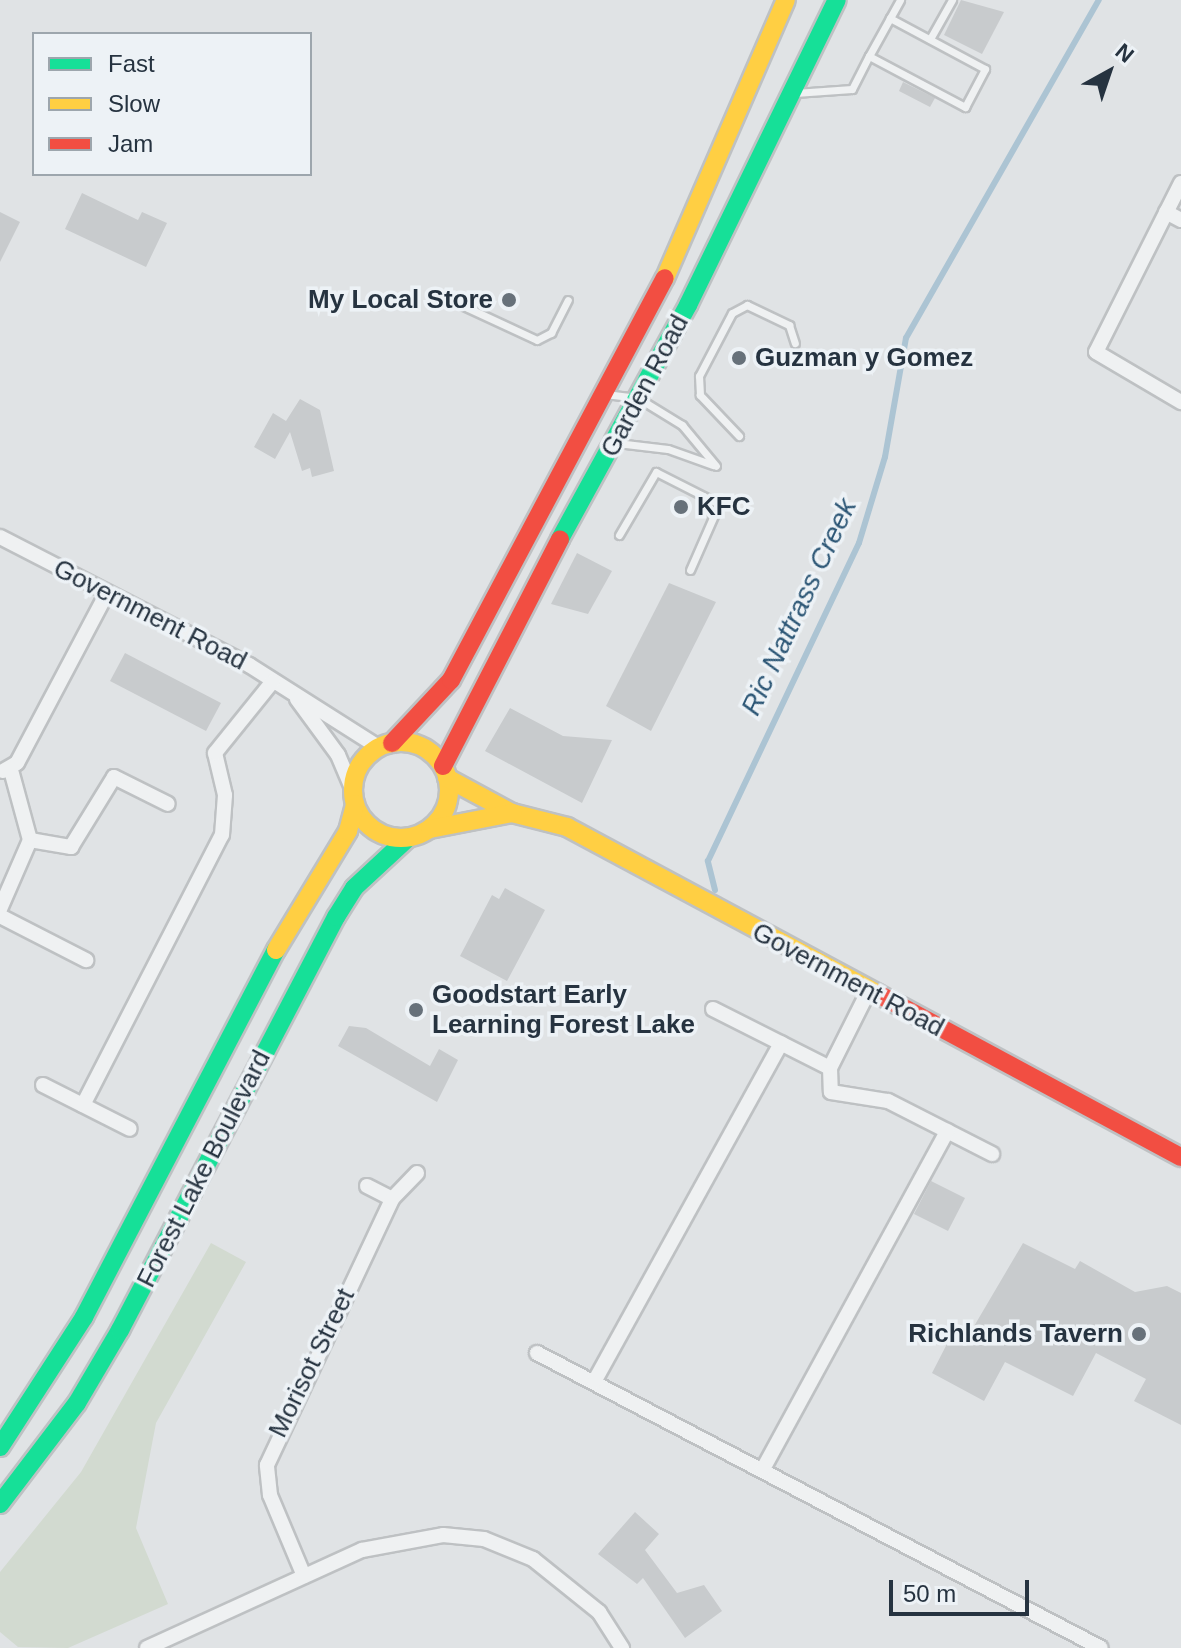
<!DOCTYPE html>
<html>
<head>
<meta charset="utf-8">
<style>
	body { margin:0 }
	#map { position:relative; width:1181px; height:1648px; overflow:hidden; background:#e0e3e5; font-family:Arial,sans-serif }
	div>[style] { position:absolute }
	.green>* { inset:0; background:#d2dad0 }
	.stream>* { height:6px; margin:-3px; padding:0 3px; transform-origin:3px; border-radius:3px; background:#acc4d3 }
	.building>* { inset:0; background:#c8cbcd }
	.roads { filter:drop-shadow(2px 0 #bec1c3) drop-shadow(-2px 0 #bec1c3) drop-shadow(0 2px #bec1c3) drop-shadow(0 -2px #bec1c3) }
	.lane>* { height:7px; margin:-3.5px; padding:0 3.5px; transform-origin:3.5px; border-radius:3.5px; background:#eff1f2 }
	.street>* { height:14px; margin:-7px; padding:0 7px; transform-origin:7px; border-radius:7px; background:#eff1f2 }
	.fast>* { height:18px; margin:-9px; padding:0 9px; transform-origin:9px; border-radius:9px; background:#16e098 }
	.slow>* { height:18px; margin:-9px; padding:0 9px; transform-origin:9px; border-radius:9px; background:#ffcf43 }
	.slow>.ring { margin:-9px; padding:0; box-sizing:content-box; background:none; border:18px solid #ffcf43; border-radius:50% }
	.jam>* { height:18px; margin:-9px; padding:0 9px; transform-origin:9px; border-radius:9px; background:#f24e42 }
	.dots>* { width:22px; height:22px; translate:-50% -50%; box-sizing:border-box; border:4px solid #edf2f6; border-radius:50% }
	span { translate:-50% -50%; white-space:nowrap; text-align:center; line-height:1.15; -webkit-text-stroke:7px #edf2f6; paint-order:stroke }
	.poi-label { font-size:26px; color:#263340; font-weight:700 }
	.right { translate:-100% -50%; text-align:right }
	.left { translate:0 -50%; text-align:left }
	.street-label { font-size:26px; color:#263340 }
	.water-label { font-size:28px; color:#2d5776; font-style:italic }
	.legend { position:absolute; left:32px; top:32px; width:280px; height:144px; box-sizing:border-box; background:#edf2f6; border:2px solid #9da6ad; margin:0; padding:10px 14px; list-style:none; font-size:24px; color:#263340 }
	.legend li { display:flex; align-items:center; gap:16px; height:40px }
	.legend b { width:40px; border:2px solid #9da6ad }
	.north { position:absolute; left:1069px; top:32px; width:80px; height:80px; -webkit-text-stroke:6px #edf2f6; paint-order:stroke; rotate:40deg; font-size:22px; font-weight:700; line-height:32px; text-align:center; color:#263340 }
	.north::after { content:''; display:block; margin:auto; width:28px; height:36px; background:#263340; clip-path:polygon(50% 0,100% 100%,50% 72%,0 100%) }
	.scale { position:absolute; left:889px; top:1580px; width:140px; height:36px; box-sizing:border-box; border:4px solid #263340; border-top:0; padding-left:10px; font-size:24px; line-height:28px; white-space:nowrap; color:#263340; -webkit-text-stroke:6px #edf2f6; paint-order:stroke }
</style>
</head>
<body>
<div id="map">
	<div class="green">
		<i style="clip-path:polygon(211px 1243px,246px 1262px,156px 1423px,136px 1528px,168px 1604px,68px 1648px,18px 1647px,0 1632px,0 1572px,81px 1472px)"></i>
	</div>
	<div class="stream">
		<i style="left:715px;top:890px;width:30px;rotate:-104deg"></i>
		<i style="left:708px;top:861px;width:352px;rotate:-64.6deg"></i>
		<i style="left:859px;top:543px;width:90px;rotate:-73.2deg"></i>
		<i style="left:885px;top:457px;width:121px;rotate:-80deg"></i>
		<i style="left:906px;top:338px;width:389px;rotate:-60.3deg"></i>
	</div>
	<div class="building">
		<i style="clip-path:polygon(961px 0,1004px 12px,982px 54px,944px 35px)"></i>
		<i style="clip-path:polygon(903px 82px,935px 98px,930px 107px,899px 91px)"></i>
		<i style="clip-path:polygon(82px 193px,138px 220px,142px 212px,167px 223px,146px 267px,65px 229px)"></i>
		<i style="clip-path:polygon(0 212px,20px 222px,0 262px)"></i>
		<i style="clip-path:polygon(300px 399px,320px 410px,334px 471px,312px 477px,310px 468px,302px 471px,290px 432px,275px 459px,254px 447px,273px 413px,286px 421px)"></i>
		<i style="clip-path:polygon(577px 553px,612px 571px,588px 614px,551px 604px)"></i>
		<i style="clip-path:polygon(669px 583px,716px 602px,651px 731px,606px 706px)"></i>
		<i style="clip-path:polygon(125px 653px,221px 703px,206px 731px,110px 681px)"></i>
		<i style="clip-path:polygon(510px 708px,563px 736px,612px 740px,582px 803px,485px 751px)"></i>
		<i style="clip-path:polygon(505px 888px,545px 910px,507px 981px,460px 956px,492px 895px,499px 899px)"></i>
		<i style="clip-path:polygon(349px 1026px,366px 1028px,430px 1066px,439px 1049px,458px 1060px,437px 1102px,338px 1046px)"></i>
		<i style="clip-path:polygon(931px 1181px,965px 1198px,948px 1231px,914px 1214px)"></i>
		<i style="clip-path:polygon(1023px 1243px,1075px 1269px,1080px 1261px,1135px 1292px,1167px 1286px,1181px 1293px,1181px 1425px,1134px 1401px,1146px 1379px,1096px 1353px,1073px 1396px,1005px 1362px,984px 1401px,932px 1373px,950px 1338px,963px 1345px)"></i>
		<i style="clip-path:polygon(635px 1512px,659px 1534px,645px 1550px,677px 1593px,704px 1585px,722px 1611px,685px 1638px,643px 1578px,637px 1584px,598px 1554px)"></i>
	</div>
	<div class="roads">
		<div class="lane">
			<i style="left:930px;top:39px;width:45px;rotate:-60.6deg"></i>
			<i style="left:869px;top:56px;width:64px;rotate:-61deg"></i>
			<i style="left:795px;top:93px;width:57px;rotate:-4deg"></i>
			<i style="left:852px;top:89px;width:37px;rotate:-63deg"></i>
			<i style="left:869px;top:56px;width:109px;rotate:28deg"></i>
			<i style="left:965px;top:107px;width:43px;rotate:-62.2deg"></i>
			<i style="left:985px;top:69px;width:108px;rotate:-151.8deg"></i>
			<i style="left:455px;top:302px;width:90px;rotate:24.9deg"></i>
			<i style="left:537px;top:340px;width:16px;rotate:-27deg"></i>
			<i style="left:551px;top:333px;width:37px;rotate:-63deg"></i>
			<i style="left:605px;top:394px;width:33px;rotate:7deg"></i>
			<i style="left:638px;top:398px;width:52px;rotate:31.5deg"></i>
			<i style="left:682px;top:425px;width:53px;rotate:50.3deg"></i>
			<i style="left:739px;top:436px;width:57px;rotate:-133.6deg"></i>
			<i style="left:700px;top:395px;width:19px;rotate:-93deg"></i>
			<i style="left:699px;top:376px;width:71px;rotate:-62.4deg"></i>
			<i style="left:732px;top:313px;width:17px;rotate:-28deg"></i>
			<i style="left:747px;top:305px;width:47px;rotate:25.5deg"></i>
			<i style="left:789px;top:325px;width:19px;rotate:72deg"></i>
			<i style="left:617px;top:443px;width:51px;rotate:6.7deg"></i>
			<i style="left:668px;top:449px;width:48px;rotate:19.6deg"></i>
			<i style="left:619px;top:535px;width:73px;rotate:-59.6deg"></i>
			<i style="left:656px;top:472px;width:71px;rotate:26.9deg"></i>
			<i style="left:719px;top:504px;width:72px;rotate:113.7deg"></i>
		</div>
		<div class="street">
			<i style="left:1181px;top:183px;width:189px;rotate:116.7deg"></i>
			<i style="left:1096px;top:352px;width:99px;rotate:30.5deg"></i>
			<i style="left:1166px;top:212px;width:17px;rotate:28deg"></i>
			<i style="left:0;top:537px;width:280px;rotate:27.2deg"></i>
			<i style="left:249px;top:665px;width:153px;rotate:32.4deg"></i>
			<i style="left:297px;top:699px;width:69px;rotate:53.8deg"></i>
			<i style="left:338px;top:755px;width:38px;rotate:67deg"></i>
			<i style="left:3px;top:771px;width:16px;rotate:-30deg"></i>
			<i style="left:17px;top:763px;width:192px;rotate:-62.1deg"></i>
			<i style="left:30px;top:840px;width:42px;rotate:9.7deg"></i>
			<i style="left:71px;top:847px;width:82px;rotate:-58.4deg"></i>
			<i style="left:114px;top:777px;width:60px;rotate:26.6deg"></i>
			<i style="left:0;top:909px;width:75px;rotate:-66.5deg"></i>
			<i style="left:30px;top:840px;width:73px;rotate:-105.2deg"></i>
			<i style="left:0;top:916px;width:97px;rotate:27.1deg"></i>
			<i style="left:868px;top:992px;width:85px;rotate:116.6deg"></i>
			<i style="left:830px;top:1068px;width:24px;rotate:88deg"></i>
			<i style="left:831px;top:1092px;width:58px;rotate:9deg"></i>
			<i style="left:888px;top:1101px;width:117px;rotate:27deg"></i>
			<i style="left:713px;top:1009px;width:131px;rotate:26.8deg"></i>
			<i style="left:43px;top:1085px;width:97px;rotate:26.8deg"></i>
			<i style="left:83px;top:1105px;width:304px;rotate:-62.8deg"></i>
			<i style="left:222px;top:835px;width:40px;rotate:-85.7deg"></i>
			<i style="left:225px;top:795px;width:43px;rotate:-103.4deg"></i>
			<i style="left:215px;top:753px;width:92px;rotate:-51.1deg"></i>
			<i style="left:367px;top:1186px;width:28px;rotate:27deg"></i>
			<i style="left:392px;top:1199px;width:36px;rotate:-46deg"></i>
			<i style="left:537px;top:1353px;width:636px;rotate:27.61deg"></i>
			<i style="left:594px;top:1382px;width:387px;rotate:-61.1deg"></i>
			<i style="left:763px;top:1469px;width:385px;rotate:-61.4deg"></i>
			<i style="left:304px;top:1576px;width:88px;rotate:-112.8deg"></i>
			<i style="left:270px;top:1495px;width:30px;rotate:-96deg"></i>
			<i style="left:267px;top:1465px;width:294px;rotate:-64.8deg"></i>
			<i style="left:147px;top:1648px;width:236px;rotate:-24.5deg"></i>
			<i style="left:362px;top:1550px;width:82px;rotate:-10.5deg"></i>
			<i style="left:443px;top:1535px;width:41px;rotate:5.6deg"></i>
			<i style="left:484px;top:1539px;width:53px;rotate:22.2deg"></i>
			<i style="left:533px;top:1559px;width:85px;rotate:38.8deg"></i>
			<i style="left:599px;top:1612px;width:43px;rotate:57.4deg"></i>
		</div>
		<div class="fast">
			<i style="left:560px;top:539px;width:267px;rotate:-61.3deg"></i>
			<i style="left:688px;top:305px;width:339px;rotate:-64deg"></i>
			<i style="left:0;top:1447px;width:155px;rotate:-57.1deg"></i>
			<i style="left:84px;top:1317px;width:414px;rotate:-62.4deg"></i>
			<i style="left:0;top:1504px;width:127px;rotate:-52.7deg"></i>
			<i style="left:77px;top:1403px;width:85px;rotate:-59.5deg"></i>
			<i style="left:120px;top:1330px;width:466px;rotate:-62.4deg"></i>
			<i style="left:336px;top:917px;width:34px;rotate:-58deg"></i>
			<i style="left:354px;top:888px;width:74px;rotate:-42.8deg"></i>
		</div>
		<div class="slow">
			<i style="left:665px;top:278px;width:303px;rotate:-66.5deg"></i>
			<i class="ring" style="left:353px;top:742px;width:78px;height:78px"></i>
			<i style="left:447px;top:778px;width:74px;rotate:28.3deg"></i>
			<i style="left:512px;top:813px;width:57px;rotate:14.3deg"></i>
			<i style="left:567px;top:827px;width:353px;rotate:28.2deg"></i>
			<i style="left:430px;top:829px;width:84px;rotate:-11deg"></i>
			<i style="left:276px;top:950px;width:139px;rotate:-58.8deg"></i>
			<i style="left:348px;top:831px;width:28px;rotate:-75deg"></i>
		</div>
		<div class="jam">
			<i style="left:392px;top:743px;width:86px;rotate:-46.9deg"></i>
			<i style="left:451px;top:680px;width:455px;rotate:-62deg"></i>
			<i style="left:443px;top:766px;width:255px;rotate:-62.7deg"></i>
			<i style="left:878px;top:994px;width:344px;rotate:28.3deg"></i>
		</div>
	</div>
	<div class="dots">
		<i style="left:509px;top:300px;background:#67717a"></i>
		<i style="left:739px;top:358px;background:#67717a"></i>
		<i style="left:681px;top:507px;background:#67717a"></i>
		<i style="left:416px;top:1010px;background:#67717a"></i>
		<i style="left:1139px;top:1334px;background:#67717a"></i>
	</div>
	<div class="poi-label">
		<span class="right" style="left:493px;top:300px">My Local Store</span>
		<span class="left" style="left:755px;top:358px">Guzman y Gomez</span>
		<span class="left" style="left:697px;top:507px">KFC</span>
		<span class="left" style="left:432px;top:1010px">Goodstart Early<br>Learning Forest Lake</span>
		<span class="right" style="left:1123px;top:1334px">Richlands Tavern</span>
	</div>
	<div class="street-label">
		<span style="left:645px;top:386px;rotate:-62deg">Garden Road</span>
		<span style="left:150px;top:615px;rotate:27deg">Government Road</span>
		<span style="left:848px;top:980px;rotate:28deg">Government Road</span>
		<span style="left:204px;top:1169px;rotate:-63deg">Forest Lake Boulevard</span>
		<span style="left:312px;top:1363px;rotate:-64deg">Morisot Street</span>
	</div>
	<div class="water-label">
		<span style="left:799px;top:607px;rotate:-65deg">Ric Nattrass Creek</span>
	</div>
	<ul class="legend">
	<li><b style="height:10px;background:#16e098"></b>Fast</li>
	<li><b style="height:10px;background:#ffcf43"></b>Slow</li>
	<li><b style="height:10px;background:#f24e42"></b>Jam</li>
	</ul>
	<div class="north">N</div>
	<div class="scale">50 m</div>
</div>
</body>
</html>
